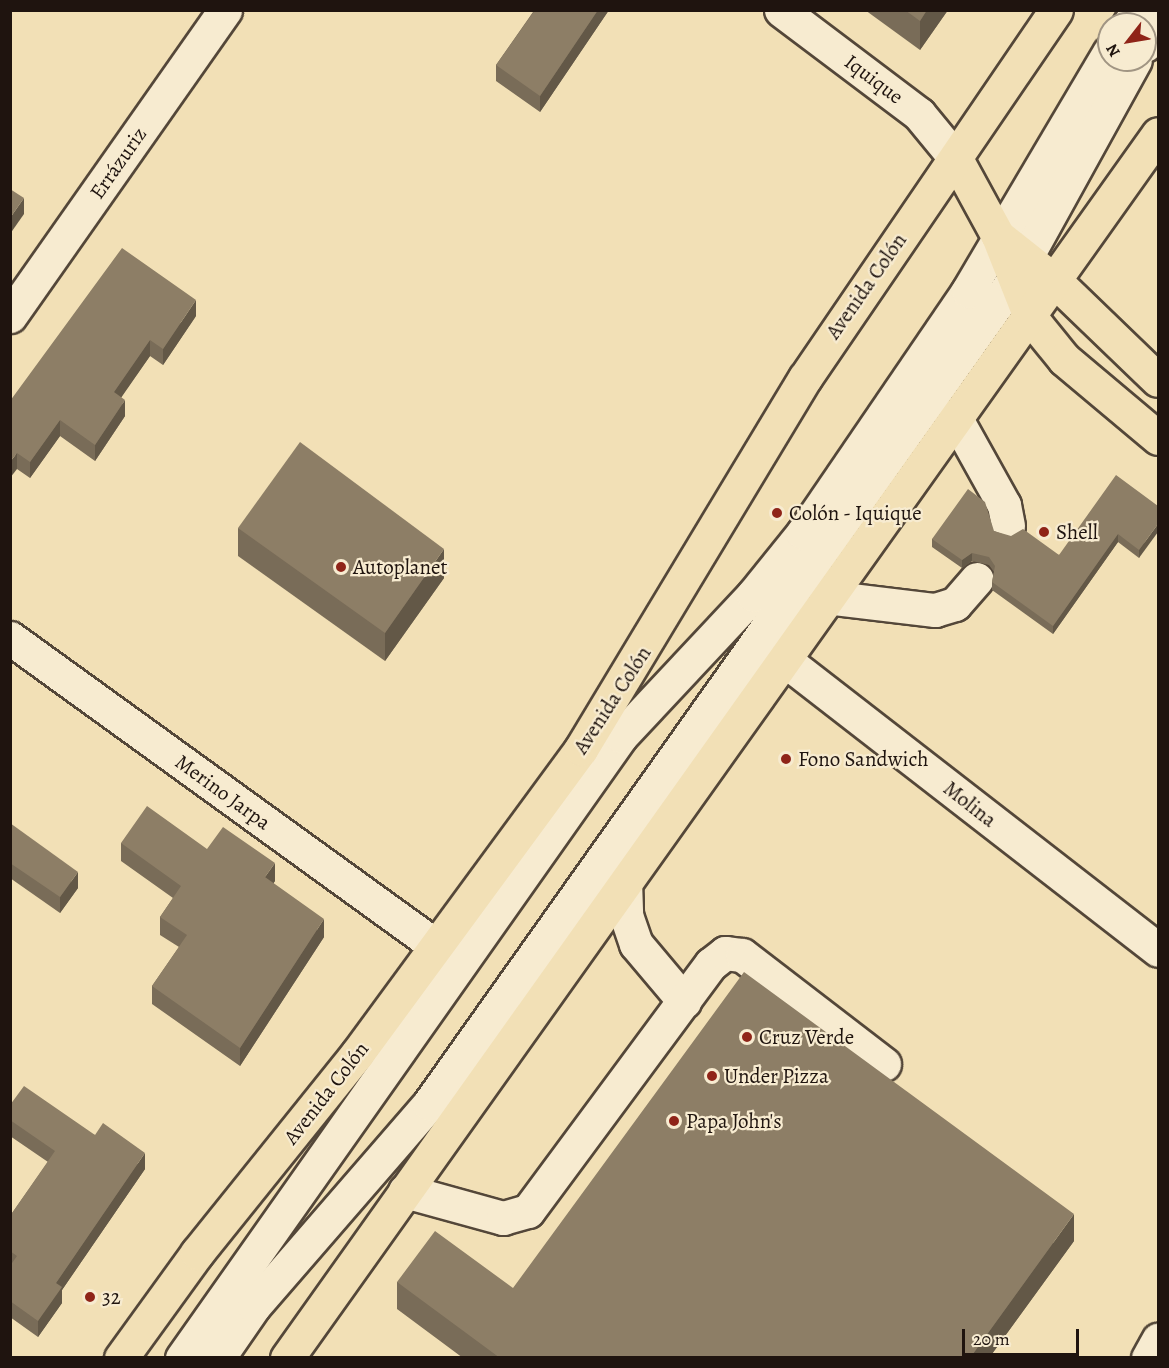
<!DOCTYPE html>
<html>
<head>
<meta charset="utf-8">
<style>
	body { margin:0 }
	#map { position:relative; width:1169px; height:1368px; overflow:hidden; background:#f2e0b6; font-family:Alegreya,serif }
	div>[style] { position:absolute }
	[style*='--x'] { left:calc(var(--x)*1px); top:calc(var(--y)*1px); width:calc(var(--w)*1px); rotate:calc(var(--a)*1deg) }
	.roads { filter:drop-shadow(2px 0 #544739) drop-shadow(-2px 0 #544739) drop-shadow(0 2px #544739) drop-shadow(0 -2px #544739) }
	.minor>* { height:33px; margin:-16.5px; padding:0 16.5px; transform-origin:16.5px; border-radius:16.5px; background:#f7ebd0 }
	.major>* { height:33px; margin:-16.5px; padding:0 16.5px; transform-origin:16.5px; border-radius:16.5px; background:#f2e0b6 }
	.wall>* { inset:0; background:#796c58 }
	.shaded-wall>* { inset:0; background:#635847 }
	.building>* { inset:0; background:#8d7e66 }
	.dots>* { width:16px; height:16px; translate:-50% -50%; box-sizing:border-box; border:3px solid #f7ebd0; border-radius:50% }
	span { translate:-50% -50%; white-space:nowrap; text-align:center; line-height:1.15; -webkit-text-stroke:4.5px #f7ebd0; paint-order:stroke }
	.street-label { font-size:21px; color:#1f140f }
	.poi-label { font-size:21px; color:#1f140f }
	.left { translate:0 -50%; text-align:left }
	.frame { position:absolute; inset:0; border:12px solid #1f140f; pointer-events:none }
	.north { position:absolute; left:1097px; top:12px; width:60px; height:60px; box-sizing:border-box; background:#f7ebd0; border:2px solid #a19583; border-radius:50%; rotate:239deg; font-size:16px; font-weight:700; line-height:24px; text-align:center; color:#1f140f }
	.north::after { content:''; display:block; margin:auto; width:21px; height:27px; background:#8f2418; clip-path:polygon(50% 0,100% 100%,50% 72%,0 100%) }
	.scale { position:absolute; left:962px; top:1329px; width:117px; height:27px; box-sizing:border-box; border:3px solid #1f140f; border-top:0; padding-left:8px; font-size:18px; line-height:21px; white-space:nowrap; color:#1f140f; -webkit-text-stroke:4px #f7ebd0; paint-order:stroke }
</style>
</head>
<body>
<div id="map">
	<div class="roads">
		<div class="minor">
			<div style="--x:781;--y:10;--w:173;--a:37"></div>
			<div style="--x:919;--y:114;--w:58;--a:50.6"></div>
			<div style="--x:1129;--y:24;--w:17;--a:-54"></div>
			<div style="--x:1145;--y:45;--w:23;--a:-56"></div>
			<div style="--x:10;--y:316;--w:374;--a:-54.9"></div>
			<div style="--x:955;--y:417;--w:101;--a:60.9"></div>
			<div style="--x:1004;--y:505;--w:21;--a:79"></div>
			<div style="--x:826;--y:597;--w:110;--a:6.8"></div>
			<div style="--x:935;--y:610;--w:21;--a:-17"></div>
			<div style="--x:955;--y:604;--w:33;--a:-49"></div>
			<div style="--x:10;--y:638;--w:526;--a:35.87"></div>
			<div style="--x:782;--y:658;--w:476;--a:37.8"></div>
			<div style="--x:625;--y:881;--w:34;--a:88"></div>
			<div style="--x:626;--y:915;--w:31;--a:71"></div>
			<div style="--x:636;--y:944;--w:75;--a:49.9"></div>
			<div style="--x:405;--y:1191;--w:102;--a:15.4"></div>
			<div style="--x:503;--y:1218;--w:26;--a:-16"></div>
			<div style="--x:528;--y:1211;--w:307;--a:-53.5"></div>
			<div style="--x:711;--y:964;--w:18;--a:-38"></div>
			<div style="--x:725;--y:953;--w:17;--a:7"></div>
			<div style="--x:742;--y:955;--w:179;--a:37.5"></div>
			<div style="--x:182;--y:1358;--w:761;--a:-54.79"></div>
			<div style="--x:621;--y:736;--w:193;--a:-46.9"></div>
			<div style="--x:753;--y:595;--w:80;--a:-51.1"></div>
			<div style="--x:803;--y:533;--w:293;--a:-55.7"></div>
			<div style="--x:968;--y:291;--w:277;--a:-59.4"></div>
			<div style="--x:218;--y:1358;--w:63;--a:-55.3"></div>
			<div style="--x:254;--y:1306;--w:267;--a:-49.1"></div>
			<div style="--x:429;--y:1104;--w:1009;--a:-54.64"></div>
			<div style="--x:1013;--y:281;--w:252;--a:-61.1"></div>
			<div style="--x:1148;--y:1358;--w:21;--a:-61"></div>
		</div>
		<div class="major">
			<div style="--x:956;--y:159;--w:88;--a:61.4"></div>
			<div style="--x:998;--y:236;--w:87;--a:68.4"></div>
			<div style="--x:1030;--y:317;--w:54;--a:51"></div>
			<div style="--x:1064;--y:359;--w:123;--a:40"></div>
			<div style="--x:998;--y:236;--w:74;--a:38.4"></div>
			<div style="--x:1056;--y:282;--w:141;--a:43.9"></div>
			<div style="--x:121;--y:1358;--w:130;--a:-54.1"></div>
			<div style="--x:197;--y:1253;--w:255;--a:-51.2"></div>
			<div style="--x:357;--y:1054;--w:378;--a:-53.7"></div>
			<div style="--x:581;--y:749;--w:433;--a:-58.9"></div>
			<div style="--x:805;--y:378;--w:445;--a:-55.7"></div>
			<div style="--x:287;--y:1358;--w:1502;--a:-54.56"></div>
		</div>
	</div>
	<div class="wall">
		<div style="clip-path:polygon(531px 10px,609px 10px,540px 112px,496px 81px,496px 65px,533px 12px)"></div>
		<div style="clip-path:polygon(865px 10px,948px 10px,920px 50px)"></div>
		<div style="clip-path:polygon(196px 316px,163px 365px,150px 356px,121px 397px,125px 416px,95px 461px,60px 436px,30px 478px,17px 469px,10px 401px)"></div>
		<div style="clip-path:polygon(1158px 506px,1139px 558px,1118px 542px,1053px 634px,992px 590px,992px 582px,994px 572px,989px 565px,972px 561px,962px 568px,932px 547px,932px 539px,994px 531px,1059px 555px)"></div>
		<div style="clip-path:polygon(238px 528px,444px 578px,385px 661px,238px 556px)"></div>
		<div style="clip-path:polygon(10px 823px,78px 888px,60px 913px,10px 878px)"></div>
		<div style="clip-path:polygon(121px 843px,207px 849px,275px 881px,273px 883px,324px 937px,240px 1066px,152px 1004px,152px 986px,179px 947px,160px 935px,160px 917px,173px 898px,121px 861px)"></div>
		<div style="clip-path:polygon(10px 1105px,95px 1135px,145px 1169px,62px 1290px,62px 1303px,38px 1337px,10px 1317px,10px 1216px,48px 1162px,10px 1136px)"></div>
		<div style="clip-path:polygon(1074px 1241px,989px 1358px,463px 1358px,397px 1309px,397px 1282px,513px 1288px)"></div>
	</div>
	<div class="shaded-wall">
		<div style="clip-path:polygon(598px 10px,609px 10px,540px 112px,540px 96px)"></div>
		<div style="clip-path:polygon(927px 10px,948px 10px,920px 50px,920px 21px)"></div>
		<div style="clip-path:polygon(24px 198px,24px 214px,10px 234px,10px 218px)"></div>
		<div style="clip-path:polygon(196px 300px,196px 316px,163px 365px,163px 349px)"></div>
		<div style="clip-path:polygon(150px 340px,150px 356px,114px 408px,114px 392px)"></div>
		<div style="clip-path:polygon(125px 400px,125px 416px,95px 461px,95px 445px)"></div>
		<div style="clip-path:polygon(60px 420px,60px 436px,30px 478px,30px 462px)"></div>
		<div style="clip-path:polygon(17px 453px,17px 469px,10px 478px,10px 462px)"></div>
		<div style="clip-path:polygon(1158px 524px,1158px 532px,1139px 558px,1139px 550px)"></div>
		<div style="clip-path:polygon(1118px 534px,1118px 542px,1053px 634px,1053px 626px)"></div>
		<div style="clip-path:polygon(444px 549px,444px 578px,385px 661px,385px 633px)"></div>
		<div style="clip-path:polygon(972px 553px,972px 561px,962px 568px,962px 560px)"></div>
		<div style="clip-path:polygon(275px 863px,275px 881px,265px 896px,265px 877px)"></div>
		<div style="clip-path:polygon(78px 872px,78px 888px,60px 913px,60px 897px)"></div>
		<div style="clip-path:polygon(324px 919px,324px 937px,240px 1066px,240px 1048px)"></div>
		<div style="clip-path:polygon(145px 1153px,145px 1169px,62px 1290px,62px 1303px,38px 1337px,38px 1321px,56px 1283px)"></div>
		<div style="clip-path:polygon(1074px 1214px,1074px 1241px,989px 1358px,970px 1358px)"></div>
	</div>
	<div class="building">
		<div style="clip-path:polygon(535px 10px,598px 10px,540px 96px,496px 65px)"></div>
		<div style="clip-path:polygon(905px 10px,927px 10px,920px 21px)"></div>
		<div style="clip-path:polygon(10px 189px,24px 198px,10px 218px)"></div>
		<div style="clip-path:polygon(122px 248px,196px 300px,163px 349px,150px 340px,114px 392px,125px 400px,95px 445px,60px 420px,30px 462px,17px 453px,10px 462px,10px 401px)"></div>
		<div style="clip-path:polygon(300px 442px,444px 549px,385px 633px,238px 528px)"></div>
		<div style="clip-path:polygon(1116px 475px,1158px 506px,1158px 524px,1139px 550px,1118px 534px,1053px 626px,992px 582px,995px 566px,989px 557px,972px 553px,962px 560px,932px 539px,968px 489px,985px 502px,994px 531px,1011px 536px,1023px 529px,1059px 555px)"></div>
		<div style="clip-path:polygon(147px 806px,207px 849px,223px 827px,275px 863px,265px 877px,324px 919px,240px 1048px,152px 986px,187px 935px,160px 917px,181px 886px,121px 843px)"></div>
		<div style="clip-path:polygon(10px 823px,78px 872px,60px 897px,10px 863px)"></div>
		<div style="clip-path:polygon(744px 972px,1074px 1214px,970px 1358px,500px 1358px,397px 1282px,435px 1231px,513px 1288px)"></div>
		<div style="clip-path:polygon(24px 1086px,95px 1135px,103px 1123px,145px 1153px,56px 1283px,62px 1287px,38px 1321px,10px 1301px,10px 1266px,17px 1256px,10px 1251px,10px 1216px,55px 1151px,10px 1120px,10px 1105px)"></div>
	</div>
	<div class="dots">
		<div style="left:777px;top:513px;background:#8f2418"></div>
		<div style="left:1044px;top:532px;background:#8f2418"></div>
		<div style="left:341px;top:567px;background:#8f2418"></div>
		<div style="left:786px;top:759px;background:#8f2418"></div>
		<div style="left:747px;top:1037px;background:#8f2418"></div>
		<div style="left:712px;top:1076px;background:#8f2418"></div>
		<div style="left:674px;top:1121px;background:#8f2418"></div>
		<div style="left:90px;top:1297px;background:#8f2418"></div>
	</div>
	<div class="street-label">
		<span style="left:874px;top:79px;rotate:37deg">Iquique</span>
		<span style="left:118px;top:163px;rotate:-55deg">Errázuriz</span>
		<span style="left:866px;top:286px;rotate:-55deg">Avenida Colón</span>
		<span style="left:612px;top:700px;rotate:-57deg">Avenida Colón</span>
		<span style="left:223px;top:792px;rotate:36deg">Merino Jarpa</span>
		<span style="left:970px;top:804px;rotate:38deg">Molina</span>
		<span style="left:326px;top:1093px;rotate:-52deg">Avenida Colón</span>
	</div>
	<div class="poi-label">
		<span class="left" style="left:789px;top:513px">Colón - Iquique</span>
		<span class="left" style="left:1056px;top:532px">Shell</span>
		<span class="left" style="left:353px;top:567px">Autoplanet</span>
		<span class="left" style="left:798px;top:759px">Fono Sandwich</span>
		<span class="left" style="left:759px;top:1037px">Cruz Verde</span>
		<span class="left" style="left:724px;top:1076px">Under Pizza</span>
		<span class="left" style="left:686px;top:1121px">Papa John's</span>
		<span class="left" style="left:102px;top:1297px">32</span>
	</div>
	<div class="frame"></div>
	<div class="north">N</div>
	<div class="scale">20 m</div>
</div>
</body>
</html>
